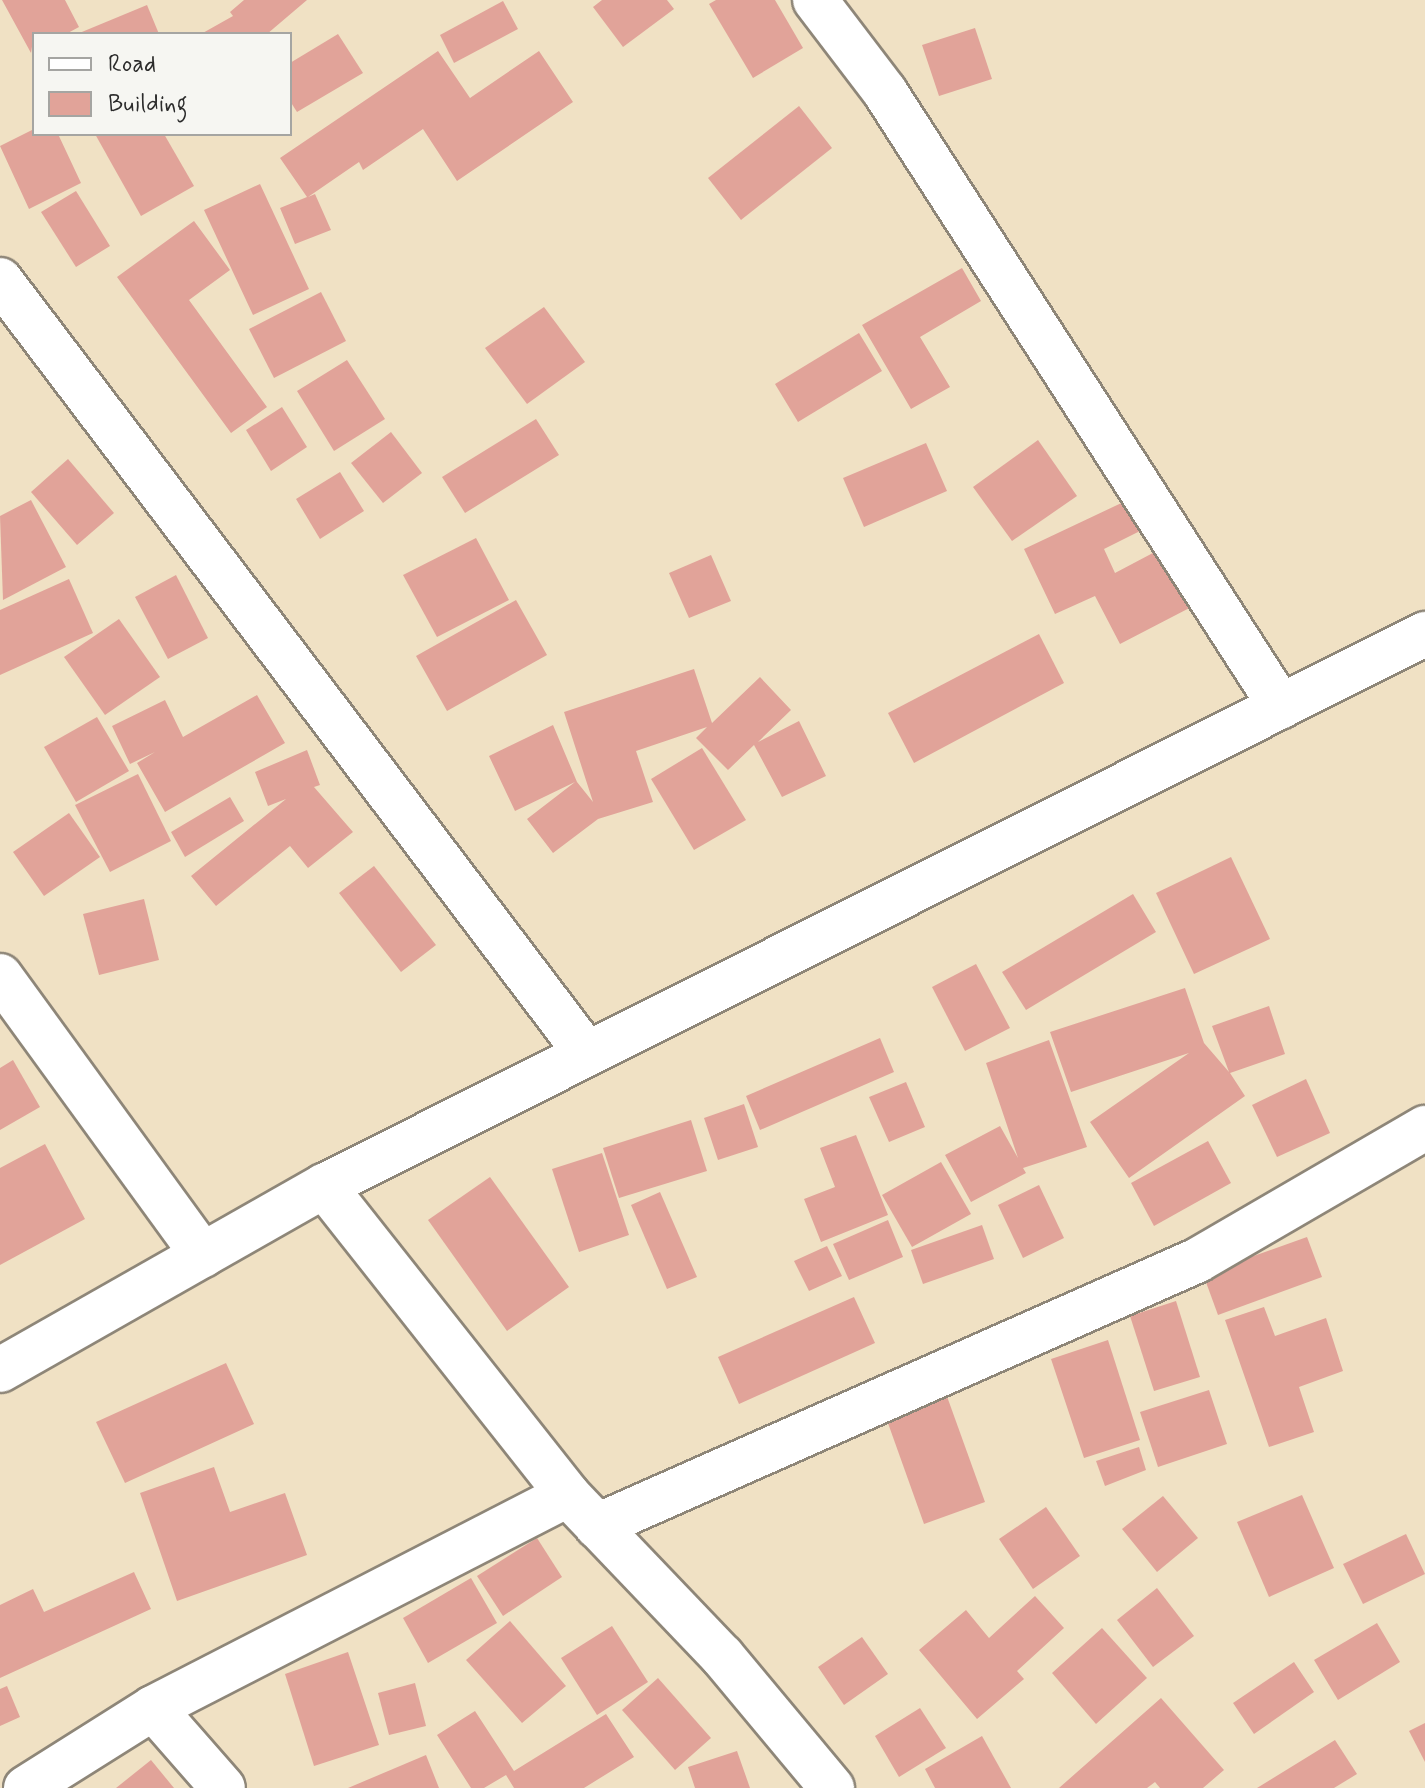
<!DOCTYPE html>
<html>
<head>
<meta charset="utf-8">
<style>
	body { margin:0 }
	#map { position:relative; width:1425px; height:1788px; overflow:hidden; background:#f0e1c4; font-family:Mynerve,sans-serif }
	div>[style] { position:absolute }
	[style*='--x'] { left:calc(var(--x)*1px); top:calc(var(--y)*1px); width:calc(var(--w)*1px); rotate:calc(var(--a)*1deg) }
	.building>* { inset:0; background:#e1a399 }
	.roads { filter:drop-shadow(2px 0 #8e8678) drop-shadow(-2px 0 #8e8678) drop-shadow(0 2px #8e8678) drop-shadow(0 -2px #8e8678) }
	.street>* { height:44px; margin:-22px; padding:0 22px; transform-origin:22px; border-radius:22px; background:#fff }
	span { translate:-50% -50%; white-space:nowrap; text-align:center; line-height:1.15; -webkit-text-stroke:6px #f6f6f2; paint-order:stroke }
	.legend { position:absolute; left:32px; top:32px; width:260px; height:104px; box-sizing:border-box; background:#f6f6f2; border:2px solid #a5a5a2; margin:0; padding:10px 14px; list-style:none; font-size:24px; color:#2b2b2b }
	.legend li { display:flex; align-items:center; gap:16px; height:40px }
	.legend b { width:40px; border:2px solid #a5a5a2 }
</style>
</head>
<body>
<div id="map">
	<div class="building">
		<div style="clip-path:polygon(2px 0,65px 0,79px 27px,66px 34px,34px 34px,31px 53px)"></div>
		<div style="clip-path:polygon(244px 0,307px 0,267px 34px,201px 34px,233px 16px,230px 12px)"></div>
		<div style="clip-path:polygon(602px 0,667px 0,674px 9px,623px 47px,593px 7px)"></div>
		<div style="clip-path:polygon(716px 0,775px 0,803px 48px,753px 78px,709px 4px)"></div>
		<div style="clip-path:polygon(503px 1px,518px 29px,454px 63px,440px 35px)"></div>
		<div style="clip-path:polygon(147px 5px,159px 34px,77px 34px)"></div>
		<div style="clip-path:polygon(975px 28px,992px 79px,939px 96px,922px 45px)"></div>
		<div style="clip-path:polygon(338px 34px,363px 73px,297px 112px,290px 101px,290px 63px)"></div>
		<div style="clip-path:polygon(438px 51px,470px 98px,539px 51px,573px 102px,457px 181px,423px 129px,363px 170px,359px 162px,308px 197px,315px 194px,331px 230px,295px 244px,280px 208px,307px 197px,280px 158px)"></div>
		<div style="clip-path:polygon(799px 106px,832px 148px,741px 220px,708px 178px)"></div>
		<div style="clip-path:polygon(34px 129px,34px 134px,58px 134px,81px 183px,29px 209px,0 146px)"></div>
		<div style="clip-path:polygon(95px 134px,164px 134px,194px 186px,141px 216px)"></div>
		<div style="clip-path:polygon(260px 184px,309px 289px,253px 315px,204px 210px)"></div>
		<div style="clip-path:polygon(76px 191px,110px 246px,76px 267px,41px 212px)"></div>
		<div style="clip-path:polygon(194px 221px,230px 270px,189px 300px,267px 407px,231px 433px,117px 277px)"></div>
		<div style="clip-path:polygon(962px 268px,981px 301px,920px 337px,950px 387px,911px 409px,862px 325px)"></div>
		<div style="clip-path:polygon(321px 292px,346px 341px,274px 378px,249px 329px)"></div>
		<div style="clip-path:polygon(544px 307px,585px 362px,527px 404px,485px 348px)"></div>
		<div style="clip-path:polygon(859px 333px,882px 371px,798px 422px,775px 384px)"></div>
		<div style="clip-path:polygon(347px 360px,385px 419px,334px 451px,297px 391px)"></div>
		<div style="clip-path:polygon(282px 407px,307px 447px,271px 471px,246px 430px)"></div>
		<div style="clip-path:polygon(536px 419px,559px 455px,465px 513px,442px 477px)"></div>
		<div style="clip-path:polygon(391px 432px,422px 473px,383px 503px,351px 463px)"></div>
		<div style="clip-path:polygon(1038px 440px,1077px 496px,1012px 541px,973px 487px)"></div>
		<div style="clip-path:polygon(926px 443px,947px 491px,864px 527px,843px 478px)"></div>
		<div style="clip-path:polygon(68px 459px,114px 513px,77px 545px,31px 492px)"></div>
		<div style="clip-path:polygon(340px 472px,364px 511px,320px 539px,296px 499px)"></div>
		<div style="clip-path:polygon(1132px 498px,1146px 528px,1104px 549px,1115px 573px,1168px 545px,1199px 603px,1120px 644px,1095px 596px,1055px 614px,1024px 549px)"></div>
		<div style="clip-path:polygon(31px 500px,66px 567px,3px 600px,0 516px)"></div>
		<div style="clip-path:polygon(476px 538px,509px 600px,437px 637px,403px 575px)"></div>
		<div style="clip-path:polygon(711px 555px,731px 601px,689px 618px,669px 573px)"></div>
		<div style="clip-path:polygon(176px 575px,208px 638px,168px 659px,135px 597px)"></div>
		<div style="clip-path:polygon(69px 579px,93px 633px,0 675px,0 610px)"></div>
		<div style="clip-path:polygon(516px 600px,547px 655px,447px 711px,416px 656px)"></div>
		<div style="clip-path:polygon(119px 619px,160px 677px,105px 715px,64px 657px)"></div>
		<div style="clip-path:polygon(1039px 634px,1064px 683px,914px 763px,888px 713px)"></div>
		<div style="clip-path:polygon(694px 669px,712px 723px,760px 677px,791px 710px,758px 742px,799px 721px,826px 776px,782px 797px,754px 745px,728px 770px,696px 738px,707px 727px,636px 751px,653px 802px,598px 819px,553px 853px,527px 819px,575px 782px,515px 811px,489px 756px,553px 725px,577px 782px,593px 802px,564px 712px)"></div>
		<div style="clip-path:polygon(257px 695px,285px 743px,165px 812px,137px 763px,155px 752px,130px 764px,112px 726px,165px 700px,183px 737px)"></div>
		<div style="clip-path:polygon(97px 717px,129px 771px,76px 802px,44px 747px)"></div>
		<div style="clip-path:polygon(702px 748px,746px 820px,694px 850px,651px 779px)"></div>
		<div style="clip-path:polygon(307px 750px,320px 785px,314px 787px,353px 832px,308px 868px,290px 846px,216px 906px,191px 876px,286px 799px,268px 806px,255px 772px)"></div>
		<div style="clip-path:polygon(138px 774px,171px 841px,110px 872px,75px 805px)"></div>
		<div style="clip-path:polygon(230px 797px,244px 821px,185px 857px,171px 832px)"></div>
		<div style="clip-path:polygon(69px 813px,100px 857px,44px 896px,13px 852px)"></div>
		<div style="clip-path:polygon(1231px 857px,1270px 939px,1194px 974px,1156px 893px)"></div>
		<div style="clip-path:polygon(374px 866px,436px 945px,401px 972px,339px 893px)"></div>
		<div style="clip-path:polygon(1133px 894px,1156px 932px,1026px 1010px,1002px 972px)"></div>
		<div style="clip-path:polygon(144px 899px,159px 960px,99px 975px,83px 914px)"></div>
		<div style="clip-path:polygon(976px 964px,1010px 1028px,965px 1051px,932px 987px)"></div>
		<div style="clip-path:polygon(1185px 988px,1204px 1043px,1229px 1072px,1212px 1026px,1269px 1006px,1285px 1054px,1230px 1073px,1245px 1096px,1129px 1178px,1090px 1122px,1189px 1053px,1071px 1092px,1050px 1032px)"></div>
		<div style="clip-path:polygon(880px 1038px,894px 1072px,760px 1130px,746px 1096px)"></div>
		<div style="clip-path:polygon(1049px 1040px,1087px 1147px,1023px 1168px,1026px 1173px,971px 1202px,945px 1155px,1000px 1126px,1018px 1158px,986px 1063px)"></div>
		<div style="clip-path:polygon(13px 1060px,40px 1107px,0 1130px,0 1068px)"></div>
		<div style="clip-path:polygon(1306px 1079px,1330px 1133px,1277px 1157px,1252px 1105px)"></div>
		<div style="clip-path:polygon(906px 1082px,925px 1127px,889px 1142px,869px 1097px)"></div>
		<div style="clip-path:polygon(744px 1104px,758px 1147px,718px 1160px,704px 1118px)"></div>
		<div style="clip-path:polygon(691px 1120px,707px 1171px,619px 1198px,603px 1148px)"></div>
		<div style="clip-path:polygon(856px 1135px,888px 1215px,821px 1242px,804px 1199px,835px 1187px,820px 1148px)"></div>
		<div style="clip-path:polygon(1208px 1141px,1231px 1183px,1154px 1226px,1131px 1183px)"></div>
		<div style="clip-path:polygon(45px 1144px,85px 1219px,0 1265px,0 1168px)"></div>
		<div style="clip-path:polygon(602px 1153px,629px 1235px,579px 1252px,552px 1169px)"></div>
		<div style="clip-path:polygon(941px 1162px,971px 1214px,912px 1247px,882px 1195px)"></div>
		<div style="clip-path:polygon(490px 1177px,569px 1287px,507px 1331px,428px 1220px)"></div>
		<div style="clip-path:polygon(1039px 1185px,1064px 1238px,1023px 1258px,998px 1205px)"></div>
		<div style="clip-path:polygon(660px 1192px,697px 1277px,667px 1289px,631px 1205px)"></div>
		<div style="clip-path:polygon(888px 1220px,903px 1257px,849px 1280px,833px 1244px)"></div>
		<div style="clip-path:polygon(982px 1225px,994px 1259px,923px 1284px,911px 1250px)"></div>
		<div style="clip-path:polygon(1307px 1237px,1322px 1277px,1218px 1315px,1203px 1274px)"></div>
		<div style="clip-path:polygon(827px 1246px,842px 1276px,809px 1291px,794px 1261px)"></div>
		<div style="clip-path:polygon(854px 1297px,875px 1343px,739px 1404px,718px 1357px)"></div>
		<div style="clip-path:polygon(1176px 1301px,1200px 1377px,1154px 1391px,1130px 1316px)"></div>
		<div style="clip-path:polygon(1264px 1307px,1275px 1336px,1326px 1318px,1343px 1371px,1299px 1387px,1314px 1432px,1269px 1447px,1225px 1320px)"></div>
		<div style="clip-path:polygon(1108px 1340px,1140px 1440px,1084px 1458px,1051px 1359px)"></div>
		<div style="clip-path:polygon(226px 1363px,254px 1424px,125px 1483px,96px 1422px)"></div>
		<div style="clip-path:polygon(940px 1377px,985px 1502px,924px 1524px,879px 1398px)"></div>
		<div style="clip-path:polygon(1209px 1390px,1227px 1444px,1158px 1467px,1140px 1412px)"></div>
		<div style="clip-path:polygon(1139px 1447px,1146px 1470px,1105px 1486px,1096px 1461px)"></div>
		<div style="clip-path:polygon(214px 1467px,230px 1512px,285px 1493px,307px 1555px,177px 1601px,140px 1493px)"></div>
		<div style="clip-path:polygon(1302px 1495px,1334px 1568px,1269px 1597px,1237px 1522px)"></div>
		<div style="clip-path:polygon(1163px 1496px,1198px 1538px,1157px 1572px,1122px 1529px)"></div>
		<div style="clip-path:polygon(1046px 1507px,1080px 1556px,1033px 1589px,999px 1539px)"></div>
		<div style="clip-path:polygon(1406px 1534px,1425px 1574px,1363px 1604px,1343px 1564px)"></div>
		<div style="clip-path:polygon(537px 1538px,562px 1577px,503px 1616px,477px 1576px)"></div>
		<div style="clip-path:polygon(134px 1572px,151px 1609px,0 1678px,0 1605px,33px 1589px,44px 1612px)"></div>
		<div style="clip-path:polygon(471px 1578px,497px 1623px,428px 1663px,403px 1618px)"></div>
		<div style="clip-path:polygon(1157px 1588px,1194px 1636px,1153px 1667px,1117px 1620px)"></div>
		<div style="clip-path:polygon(1035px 1596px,1064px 1628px,1017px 1671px,1024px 1679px,977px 1719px,919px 1650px,966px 1610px,989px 1638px)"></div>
		<div style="clip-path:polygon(510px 1621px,566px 1686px,522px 1723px,466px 1660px)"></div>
		<div style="clip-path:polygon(1377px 1623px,1400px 1662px,1338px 1700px,1314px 1660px)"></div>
		<div style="clip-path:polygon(612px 1626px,648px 1682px,597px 1715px,561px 1658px)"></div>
		<div style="clip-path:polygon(1102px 1628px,1147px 1678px,1096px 1724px,1052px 1673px)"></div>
		<div style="clip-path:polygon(862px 1637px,888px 1674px,844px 1705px,818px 1667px)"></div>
		<div style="clip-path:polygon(348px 1652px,379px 1745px,314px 1766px,285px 1674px)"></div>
		<div style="clip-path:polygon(1294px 1662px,1314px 1692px,1254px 1734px,1233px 1703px)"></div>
		<div style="clip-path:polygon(658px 1678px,711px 1738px,675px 1770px,622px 1710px)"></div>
		<div style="clip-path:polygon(415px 1683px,426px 1726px,389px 1735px,378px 1693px)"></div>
		<div style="clip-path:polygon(7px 1686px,20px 1717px,0 1726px,0 1689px)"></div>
		<div style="clip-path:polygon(1161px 1698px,1224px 1770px,1203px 1788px,1160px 1788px,1155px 1782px,1147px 1788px,1059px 1788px)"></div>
		<div style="clip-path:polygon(920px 1708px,946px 1748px,899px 1777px,875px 1736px)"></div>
		<div style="clip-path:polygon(475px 1711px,514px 1771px,606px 1714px,634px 1757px,584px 1788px,514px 1788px,506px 1775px,484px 1788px,471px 1788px,437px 1735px)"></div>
		<div style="clip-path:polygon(1425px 1723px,1425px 1762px,1409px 1731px)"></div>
		<div style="clip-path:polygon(982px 1736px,1011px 1788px,935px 1788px,925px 1769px)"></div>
		<div style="clip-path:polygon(1335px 1740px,1357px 1774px,1334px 1788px,1257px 1788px)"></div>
		<div style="clip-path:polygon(737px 1751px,750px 1788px,695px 1788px,688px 1767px)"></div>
		<div style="clip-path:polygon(426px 1755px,439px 1788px,348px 1788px)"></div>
		<div style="clip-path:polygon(151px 1760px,174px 1788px,116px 1788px)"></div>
	</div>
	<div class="roads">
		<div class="street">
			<div style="--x:815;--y:0;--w:116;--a:52.7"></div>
			<div style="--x:885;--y:92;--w:731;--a:57.22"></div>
			<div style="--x:0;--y:280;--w:971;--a:52.82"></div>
			<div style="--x:0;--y:976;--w:345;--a:54"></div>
			<div style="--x:324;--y:1186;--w:394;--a:51.7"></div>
			<div style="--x:568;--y:1495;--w:223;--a:46.3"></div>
			<div style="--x:722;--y:1656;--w:172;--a:50.2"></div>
			<div style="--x:0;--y:1370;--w:373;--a:-29.6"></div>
			<div style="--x:324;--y:1186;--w:1232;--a:-26.63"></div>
			<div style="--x:597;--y:1526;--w:657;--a:-23.87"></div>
			<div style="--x:1198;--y:1260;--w:263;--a:-30.2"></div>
			<div style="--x:153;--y:1708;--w:106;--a:48.8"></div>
			<div style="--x:26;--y:1788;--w:150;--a:-32.2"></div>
			<div style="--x:153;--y:1708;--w:466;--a:-27.2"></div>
		</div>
	</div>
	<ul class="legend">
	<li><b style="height:10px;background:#fff"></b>Road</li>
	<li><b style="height:22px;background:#e1a399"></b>Building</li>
	</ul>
</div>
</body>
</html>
